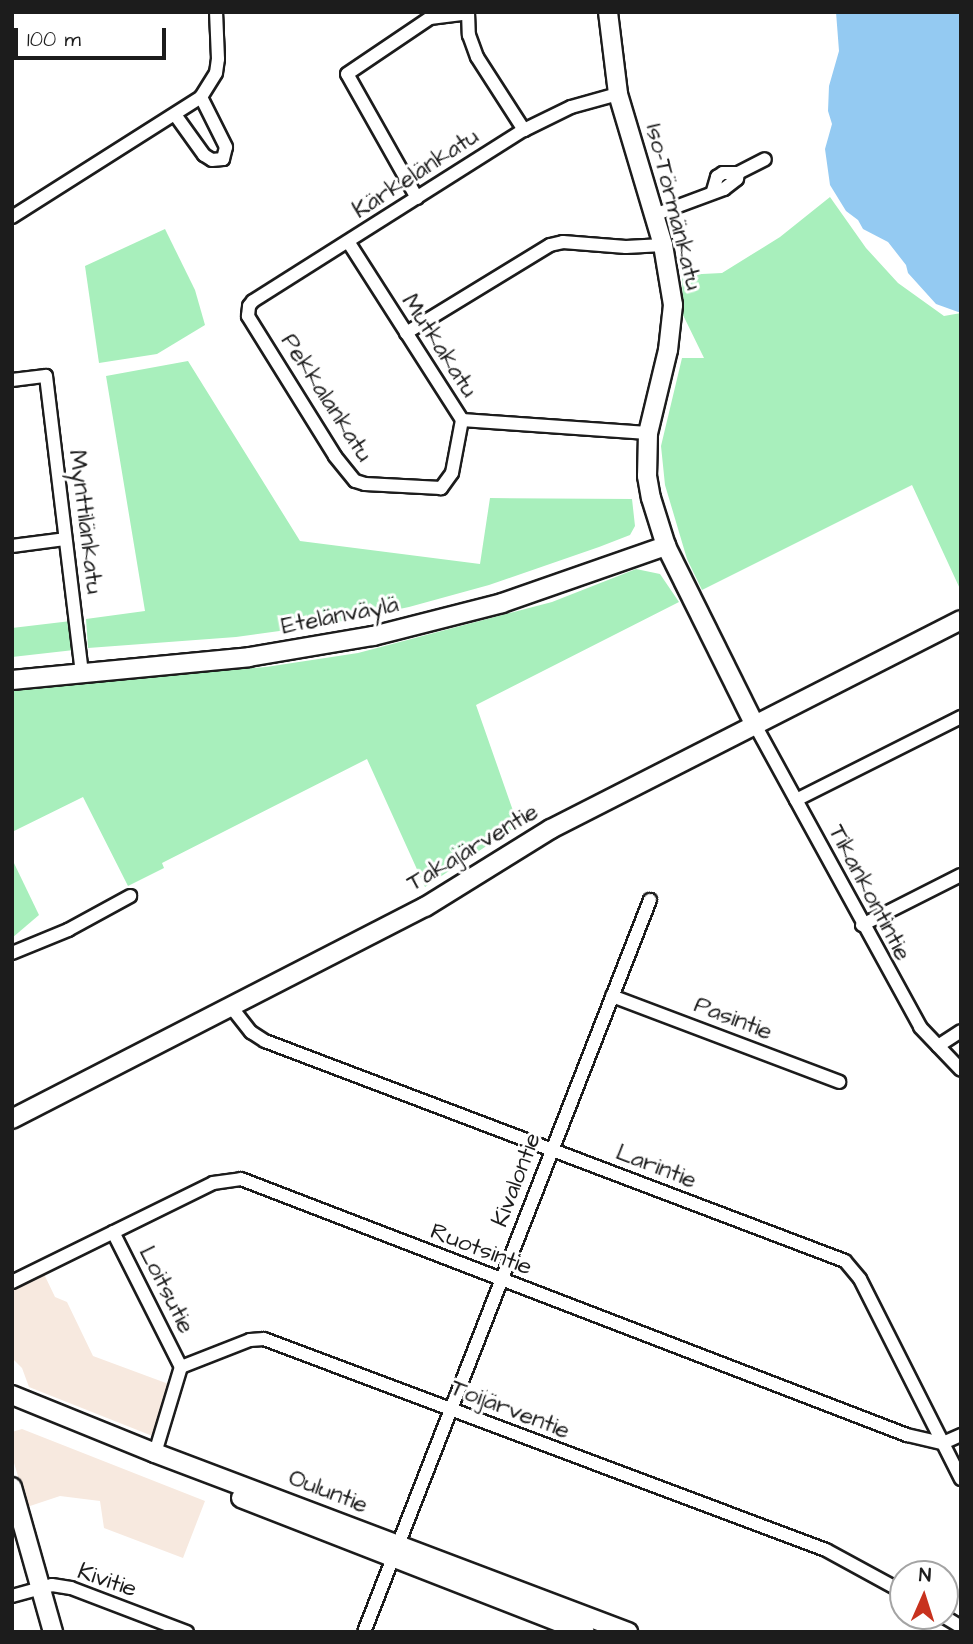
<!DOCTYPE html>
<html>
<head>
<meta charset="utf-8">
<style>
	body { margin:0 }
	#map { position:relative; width:973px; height:1644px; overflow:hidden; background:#fff; font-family:"Architects Daughter",sans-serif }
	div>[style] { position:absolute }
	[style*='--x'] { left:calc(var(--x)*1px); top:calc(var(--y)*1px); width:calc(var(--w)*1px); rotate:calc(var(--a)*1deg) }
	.built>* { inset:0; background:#f7e9df }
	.green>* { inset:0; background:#a8efbc }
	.water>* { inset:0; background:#94caf2 }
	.roads { filter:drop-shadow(2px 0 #1c1c1c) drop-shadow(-2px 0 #1c1c1c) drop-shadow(0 2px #1c1c1c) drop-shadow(0 -2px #1c1c1c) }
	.street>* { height:12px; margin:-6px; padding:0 6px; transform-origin:6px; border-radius:6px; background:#fff }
	.secondary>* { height:18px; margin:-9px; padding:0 9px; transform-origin:9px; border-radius:9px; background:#fff }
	span { translate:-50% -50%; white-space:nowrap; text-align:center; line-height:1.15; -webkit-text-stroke:6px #fff; paint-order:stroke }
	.street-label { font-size:24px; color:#1c1c1c }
	.frame { position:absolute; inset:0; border:14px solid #1c1c1c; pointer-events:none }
	.north { position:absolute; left:889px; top:1560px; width:70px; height:70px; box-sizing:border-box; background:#fff; border:2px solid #a4a4a4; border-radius:50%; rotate:3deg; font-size:19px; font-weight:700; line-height:28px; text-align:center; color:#1c1c1c }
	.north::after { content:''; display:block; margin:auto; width:24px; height:32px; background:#c8321e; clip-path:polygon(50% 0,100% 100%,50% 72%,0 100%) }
	.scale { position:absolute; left:14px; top:28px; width:152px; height:32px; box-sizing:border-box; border:4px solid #1c1c1c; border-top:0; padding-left:9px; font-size:21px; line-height:24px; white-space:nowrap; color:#1c1c1c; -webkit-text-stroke:5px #fff; paint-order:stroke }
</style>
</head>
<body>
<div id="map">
	<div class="built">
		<div style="clip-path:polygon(44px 1274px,55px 1297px,67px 1302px,93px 1356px,174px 1386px,155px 1437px,29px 1387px,22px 1368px,12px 1358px,12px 1288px)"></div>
		<div style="clip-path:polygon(22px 1429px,205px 1501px,183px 1558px,104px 1528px,100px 1501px,60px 1496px,27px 1507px,12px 1456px,12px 1432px)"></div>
	</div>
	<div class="green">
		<div style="clip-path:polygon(830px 197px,866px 248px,898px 283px,944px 316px,961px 313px,961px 591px,912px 485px,702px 590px,687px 559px,665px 485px,661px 446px,682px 358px,704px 358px,683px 315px,682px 275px,722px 273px,780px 237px)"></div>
		<div style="clip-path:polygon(165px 229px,195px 290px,205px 325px,157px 354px,99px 363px,85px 266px)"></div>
		<div style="clip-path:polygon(188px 361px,300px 541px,480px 564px,490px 498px,632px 499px,635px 526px,630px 535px,599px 547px,489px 585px,409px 607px,323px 625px,236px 637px,88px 648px,86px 619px,145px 611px,106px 376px)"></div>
		<div style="clip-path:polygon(636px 569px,660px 574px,679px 602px,476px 705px,518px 825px,425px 887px,367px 759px,162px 863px,164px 868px,128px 886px,83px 797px,12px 832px,12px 691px,123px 678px,266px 667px,358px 653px,552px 602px)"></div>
		<div style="clip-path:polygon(71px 621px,74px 650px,12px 657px,12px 628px)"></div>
		<div style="clip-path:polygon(12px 859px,39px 915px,12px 938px)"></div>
	</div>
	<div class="water">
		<div style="clip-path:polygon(836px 12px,961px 12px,961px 313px,936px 304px,908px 273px,906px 265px,888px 242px,863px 229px,858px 220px,846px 211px,830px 185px,825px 149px,832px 124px,828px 111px,829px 86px,839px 51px)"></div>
	</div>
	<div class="roads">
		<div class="street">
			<div style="--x:468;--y:12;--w:23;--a:88"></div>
			<div style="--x:469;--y:35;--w:23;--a:70"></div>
			<div style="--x:477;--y:57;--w:87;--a:57.2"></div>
			<div style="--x:176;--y:116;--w:48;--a:54.3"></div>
			<div style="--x:204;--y:155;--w:9;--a:32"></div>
			<div style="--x:212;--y:160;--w:11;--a:-5"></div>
			<div style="--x:223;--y:159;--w:12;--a:-76"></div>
			<div style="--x:226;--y:147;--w:56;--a:-116.6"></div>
			<div style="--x:713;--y:191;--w:15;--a:-74"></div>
			<div style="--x:717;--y:177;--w:7;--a:-34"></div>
			<div style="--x:723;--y:173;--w:15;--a:0"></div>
			<div style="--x:417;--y:198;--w:142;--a:-119.4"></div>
			<div style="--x:347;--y:74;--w:100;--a:-34"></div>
			<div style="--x:430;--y:18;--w:38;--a:-7"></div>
			<div style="--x:654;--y:215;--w:75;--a:-20.4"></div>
			<div style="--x:724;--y:189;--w:16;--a:-38"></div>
			<div style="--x:737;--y:179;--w:6;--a:-81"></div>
			<div style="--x:738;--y:173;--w:30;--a:-27"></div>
			<div style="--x:12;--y:217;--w:224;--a:-32.4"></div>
			<div style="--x:201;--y:97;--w:28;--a:-58"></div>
			<div style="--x:216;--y:73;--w:14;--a:-82"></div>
			<div style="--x:218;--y:59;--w:47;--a:-92.4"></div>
			<div style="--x:349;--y:243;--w:210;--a:57.4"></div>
			<div style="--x:462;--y:420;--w:186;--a:4"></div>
			<div style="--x:406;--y:333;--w:169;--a:-31.4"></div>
			<div style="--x:550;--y:245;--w:13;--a:-13"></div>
			<div style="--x:563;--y:242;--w:63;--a:4.5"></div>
			<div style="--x:626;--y:247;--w:37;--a:-3"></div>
			<div style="--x:12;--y:380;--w:34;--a:-7"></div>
			<div style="--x:46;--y:376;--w:298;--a:83.1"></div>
			<div style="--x:462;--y:420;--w:54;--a:100.7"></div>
			<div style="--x:452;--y:473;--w:19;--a:126"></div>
			<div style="--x:441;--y:488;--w:76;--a:-177"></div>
			<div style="--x:365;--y:484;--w:10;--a:-163"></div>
			<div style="--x:355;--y:481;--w:32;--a:-129"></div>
			<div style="--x:335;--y:456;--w:165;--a:-121.9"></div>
			<div style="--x:248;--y:316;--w:10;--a:-84"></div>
			<div style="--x:249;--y:306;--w:6;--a:-51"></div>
			<div style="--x:253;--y:301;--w:320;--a:-32.3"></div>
			<div style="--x:524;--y:130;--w:52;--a:-26.1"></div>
			<div style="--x:571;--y:107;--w:49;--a:-15.5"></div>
			<div style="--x:12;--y:546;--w:53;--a:-7.5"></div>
			<div style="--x:755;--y:725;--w:344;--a:61.3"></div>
			<div style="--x:920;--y:1027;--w:59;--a:46.4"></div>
			<div style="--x:796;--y:800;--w:185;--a:-26.7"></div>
			<div style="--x:862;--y:925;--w:111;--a:-26.8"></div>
			<div style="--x:12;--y:953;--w:61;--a:-22.3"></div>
			<div style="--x:68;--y:930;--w:71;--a:-28.7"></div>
			<div style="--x:612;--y:996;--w:243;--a:20.7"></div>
			<div style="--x:232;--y:1008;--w:31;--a:52"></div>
			<div style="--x:251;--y:1032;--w:17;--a:33"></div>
			<div style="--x:265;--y:1041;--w:620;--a:20.77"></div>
			<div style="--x:845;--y:1261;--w:23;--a:50"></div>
			<div style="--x:860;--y:1279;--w:224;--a:63.2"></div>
			<div style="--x:938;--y:1046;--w:27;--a:-33"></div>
			<div style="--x:113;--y:1232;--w:151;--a:63.3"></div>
			<div style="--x:12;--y:1282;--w:224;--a:-26.2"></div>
			<div style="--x:213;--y:1183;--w:28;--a:-8"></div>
			<div style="--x:241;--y:1179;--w:714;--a:21.03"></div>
			<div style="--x:907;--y:1435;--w:37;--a:13"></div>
			<div style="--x:943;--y:1443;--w:20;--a:-24"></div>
			<div style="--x:181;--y:1367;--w:74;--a:-21.4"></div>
			<div style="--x:250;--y:1340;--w:14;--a:-4"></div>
			<div style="--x:264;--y:1339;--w:600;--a:20.58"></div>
			<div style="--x:826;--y:1550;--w:88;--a:28.6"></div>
			<div style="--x:155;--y:1453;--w:90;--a:-73.2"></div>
			<div style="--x:12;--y:1596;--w:41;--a:-15.4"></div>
			<div style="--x:52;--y:1585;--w:19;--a:9"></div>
			<div style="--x:71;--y:1588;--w:124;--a:20.8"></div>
			<div style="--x:943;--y:1616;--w:21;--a:31"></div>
			<div style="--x:364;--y:1632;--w:786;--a:-68.66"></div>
		</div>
		<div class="secondary">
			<div style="--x:608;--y:12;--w:83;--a:83"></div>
			<div style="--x:618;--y:94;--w:158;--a:73.4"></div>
			<div style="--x:663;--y:245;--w:61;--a:80.5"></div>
			<div style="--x:673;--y:305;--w:45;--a:96.3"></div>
			<div style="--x:668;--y:350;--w:85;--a:103.5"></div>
			<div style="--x:648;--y:433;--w:43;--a:91.3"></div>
			<div style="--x:647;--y:476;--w:22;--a:80"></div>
			<div style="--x:651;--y:498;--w:50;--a:72.6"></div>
			<div style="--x:666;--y:546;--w:200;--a:63.6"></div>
			<div style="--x:12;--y:680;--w:238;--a:-5.5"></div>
			<div style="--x:249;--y:657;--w:126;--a:-9.6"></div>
			<div style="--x:373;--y:636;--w:133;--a:-14.3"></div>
			<div style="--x:502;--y:603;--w:174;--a:-19.2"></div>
			<div style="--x:12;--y:1119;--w:464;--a:-27.2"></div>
			<div style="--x:425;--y:907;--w:148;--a:-31.8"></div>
			<div style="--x:551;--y:829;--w:460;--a:-27"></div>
			<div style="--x:12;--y:1395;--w:154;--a:22.1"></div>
			<div style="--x:155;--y:1453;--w:506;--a:20.73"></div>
			<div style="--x:12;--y:1487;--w:151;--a:74.2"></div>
			<div style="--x:241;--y:1498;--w:369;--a:21.3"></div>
		</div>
	</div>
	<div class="street-label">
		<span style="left:416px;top:174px;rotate:-33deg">Kärkelänkatu</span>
		<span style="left:673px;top:207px;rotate:76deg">Iso-Törmänkatu</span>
		<span style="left:439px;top:346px;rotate:57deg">Mutkakatu</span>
		<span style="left:326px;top:398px;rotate:57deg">Pekkalankatu</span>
		<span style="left:85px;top:522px;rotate:83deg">Mynttilänkatu</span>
		<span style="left:340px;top:616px;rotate:-11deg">Etelänväylä</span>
		<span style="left:473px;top:848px;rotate:-31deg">Takajärventie</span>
		<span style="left:869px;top:893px;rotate:62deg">Tikankontintie</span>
		<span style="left:733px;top:1019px;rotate:21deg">Pasintie</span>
		<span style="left:656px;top:1167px;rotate:21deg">Larintie</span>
		<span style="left:517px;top:1180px;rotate:-69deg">Kivalontie</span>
		<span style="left:481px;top:1250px;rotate:21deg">Ruotsintie</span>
		<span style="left:166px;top:1290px;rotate:63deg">Loitsutie</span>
		<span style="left:510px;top:1410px;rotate:21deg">Toijärventie</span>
		<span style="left:328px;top:1492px;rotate:21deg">Ouluntie</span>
		<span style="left:107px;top:1581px;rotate:19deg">Kivitie</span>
	</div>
	<div class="frame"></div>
	<div class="north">N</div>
	<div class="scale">100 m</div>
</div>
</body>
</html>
